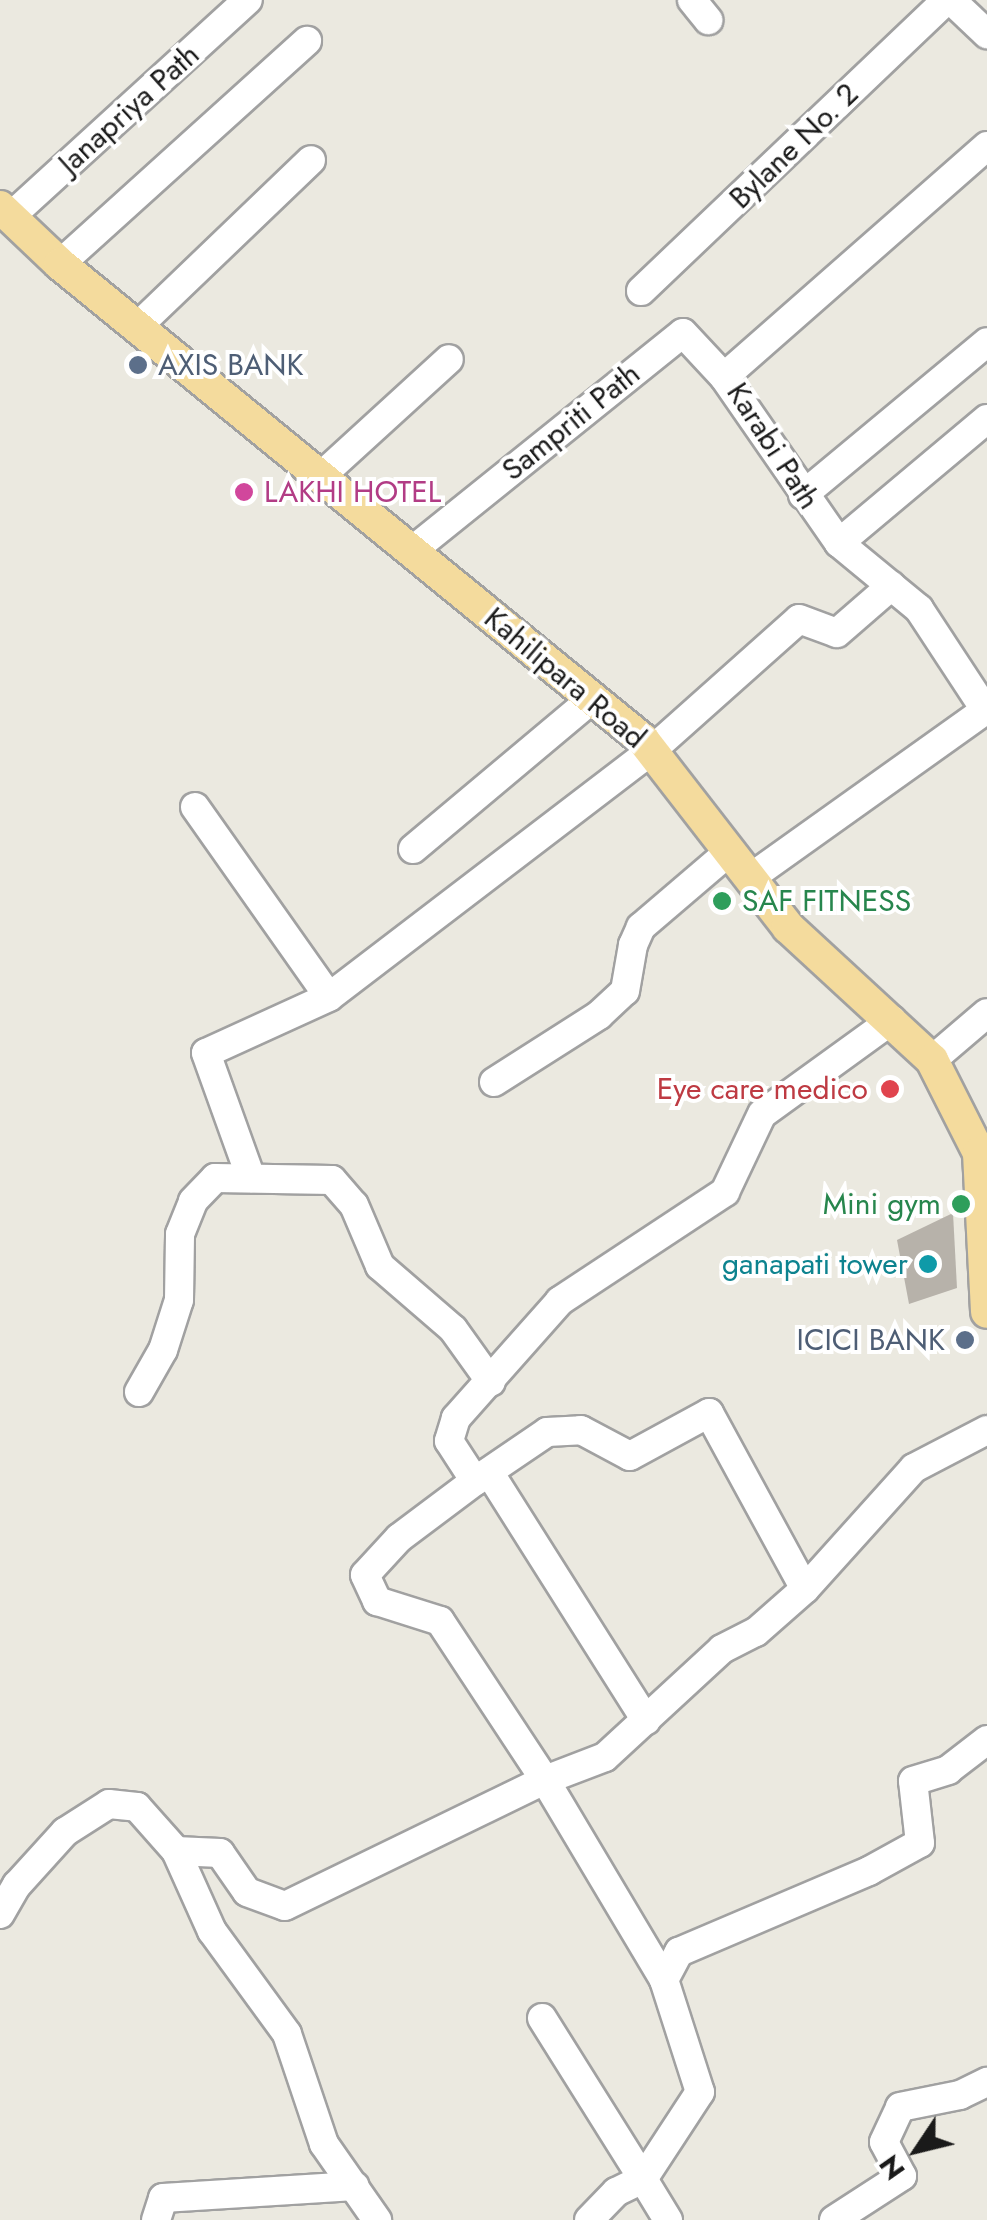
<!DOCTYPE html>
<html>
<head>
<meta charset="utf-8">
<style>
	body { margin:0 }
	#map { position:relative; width:987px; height:2220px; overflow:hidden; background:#ebe9e0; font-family:Jost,sans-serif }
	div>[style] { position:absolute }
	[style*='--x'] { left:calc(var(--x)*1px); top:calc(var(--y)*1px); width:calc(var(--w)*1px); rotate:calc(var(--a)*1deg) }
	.building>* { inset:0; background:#b7b2aa }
	.roads { filter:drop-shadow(2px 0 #a1a1a1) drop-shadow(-2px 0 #a1a1a1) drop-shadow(0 2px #a1a1a1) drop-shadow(0 -2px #a1a1a1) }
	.minor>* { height:28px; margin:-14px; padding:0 14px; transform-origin:14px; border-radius:14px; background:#fff }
	.major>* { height:32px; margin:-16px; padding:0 16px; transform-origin:16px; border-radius:16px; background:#f4db9d }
	.dots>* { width:28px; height:28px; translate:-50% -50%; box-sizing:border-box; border:5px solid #fff; border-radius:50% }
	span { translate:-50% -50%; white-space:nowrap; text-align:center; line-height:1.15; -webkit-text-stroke:8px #fff; paint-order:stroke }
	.street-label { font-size:30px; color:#1a1a1a }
	.service-label { font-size:30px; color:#4e5e75 }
	.left { translate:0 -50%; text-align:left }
	.right { translate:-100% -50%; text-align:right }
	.hotel-label { font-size:30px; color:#b23c85 }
	.leisure-label { font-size:30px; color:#27864d }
	.health-label { font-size:30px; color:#be3a42 }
	.culture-label { font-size:30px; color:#0d838f }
	.north { position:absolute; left:867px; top:2100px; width:100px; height:100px; -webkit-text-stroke:8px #fff; paint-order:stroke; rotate:235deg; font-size:28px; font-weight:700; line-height:40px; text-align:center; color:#1a1a1a }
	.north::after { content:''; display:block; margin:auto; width:35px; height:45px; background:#1a1a1a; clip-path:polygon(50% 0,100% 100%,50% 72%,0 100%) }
</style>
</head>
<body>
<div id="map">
	<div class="building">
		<div style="clip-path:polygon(953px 1213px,957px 1288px,909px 1304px,897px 1240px)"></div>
	</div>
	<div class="roads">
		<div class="minor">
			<div style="--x:692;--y:0;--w:26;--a:51"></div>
			<div style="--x:951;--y:0;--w:50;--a:43.4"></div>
			<div style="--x:987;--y:146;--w:350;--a:138.7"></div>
			<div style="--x:724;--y:377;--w:202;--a:55.3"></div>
			<div style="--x:839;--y:543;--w:193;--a:-40"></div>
			<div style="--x:10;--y:217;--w:322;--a:-42.4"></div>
			<div style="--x:60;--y:264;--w:333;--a:-42.1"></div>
			<div style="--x:641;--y:291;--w:422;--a:-43.6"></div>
			<div style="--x:137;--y:327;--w:241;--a:-43.8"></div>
			<div style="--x:321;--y:476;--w:173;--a:-42.4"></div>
			<div style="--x:803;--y:495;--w:239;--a:-39.7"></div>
			<div style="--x:839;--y:543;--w:104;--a:39.5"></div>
			<div style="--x:919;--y:609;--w:118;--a:56.7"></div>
			<div style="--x:413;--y:550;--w:346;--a:-38.8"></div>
			<div style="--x:683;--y:333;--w:60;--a:47"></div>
			<div style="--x:195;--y:807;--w:232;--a:54.8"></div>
			<div style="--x:329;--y:997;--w:135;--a:155.5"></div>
			<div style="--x:206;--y:1053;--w:133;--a:70.2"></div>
			<div style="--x:413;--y:849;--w:235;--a:-40"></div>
			<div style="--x:750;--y:878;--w:291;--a:-35.5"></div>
			<div style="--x:329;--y:997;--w:405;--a:-37.4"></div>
			<div style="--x:651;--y:751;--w:198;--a:-41.7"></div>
			<div style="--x:799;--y:619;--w:40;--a:20.2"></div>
			<div style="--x:837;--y:633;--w:72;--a:-41"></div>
			<div style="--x:892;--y:1020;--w:160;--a:144.1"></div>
			<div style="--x:762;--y:1114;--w:86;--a:115.4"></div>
			<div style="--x:725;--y:1192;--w:198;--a:146.6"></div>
			<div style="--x:560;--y:1301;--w:157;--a:131.6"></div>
			<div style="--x:456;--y:1418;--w:24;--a:107"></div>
			<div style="--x:449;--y:1441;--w:48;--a:57"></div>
			<div style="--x:475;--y:1481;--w:95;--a:143.1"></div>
			<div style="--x:399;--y:1538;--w:50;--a:132.6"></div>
			<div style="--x:365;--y:1575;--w:29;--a:65"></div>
			<div style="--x:377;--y:1601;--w:66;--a:17.6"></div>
			<div style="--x:440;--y:1621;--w:191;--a:56.6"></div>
			<div style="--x:545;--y:1780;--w:64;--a:-21"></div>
			<div style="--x:605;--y:1757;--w:159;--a:-42.7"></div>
			<div style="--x:722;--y:1649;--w:38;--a:-27"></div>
			<div style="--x:756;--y:1632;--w:65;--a:-41.3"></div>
			<div style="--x:805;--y:1589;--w:163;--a:-48"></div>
			<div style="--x:914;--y:1468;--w:82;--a:-27.5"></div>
			<div style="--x:932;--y:1060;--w:72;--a:-40.5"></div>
			<div style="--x:494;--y:1082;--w:125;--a:-32.5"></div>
			<div style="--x:599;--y:1015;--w:35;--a:-43"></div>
			<div style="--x:625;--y:991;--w:47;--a:-80.1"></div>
			<div style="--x:633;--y:945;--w:20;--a:-66"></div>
			<div style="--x:641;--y:927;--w:117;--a:-40.5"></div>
			<div style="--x:139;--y:1392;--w:48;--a:-60.3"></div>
			<div style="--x:163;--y:1350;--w:52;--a:-72.3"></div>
			<div style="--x:179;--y:1300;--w:66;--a:-89.1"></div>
			<div style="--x:180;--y:1234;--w:35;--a:-68"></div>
			<div style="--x:193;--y:1201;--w:32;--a:-46"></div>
			<div style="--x:215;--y:1178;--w:117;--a:1"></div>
			<div style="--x:332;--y:1180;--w:33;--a:49"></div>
			<div style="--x:354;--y:1205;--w:66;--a:66.9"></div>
			<div style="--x:380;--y:1266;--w:96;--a:40.8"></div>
			<div style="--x:453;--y:1329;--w:65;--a:54.4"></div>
			<div style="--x:489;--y:1472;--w:294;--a:57.7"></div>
			<div style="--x:475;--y:1481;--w:87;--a:-34.2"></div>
			<div style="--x:547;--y:1432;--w:34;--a:-3"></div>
			<div style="--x:581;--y:1430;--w:55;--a:28"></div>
			<div style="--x:630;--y:1456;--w:90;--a:-28.6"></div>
			<div style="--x:709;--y:1413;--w:200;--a:61.4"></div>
			<div style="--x:176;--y:1851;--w:88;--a:65.8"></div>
			<div style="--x:212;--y:1931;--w:127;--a:53.9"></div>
			<div style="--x:287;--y:2034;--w:116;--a:71.4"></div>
			<div style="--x:324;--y:2144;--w:93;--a:55.1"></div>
			<div style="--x:0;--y:1914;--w:34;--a:-60"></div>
			<div style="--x:17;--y:1885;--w:72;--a:-47.8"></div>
			<div style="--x:65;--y:1832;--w:52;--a:-32.5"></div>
			<div style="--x:109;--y:1804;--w:28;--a:6"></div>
			<div style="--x:137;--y:1807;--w:59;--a:48.4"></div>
			<div style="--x:176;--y:1851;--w:44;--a:2.6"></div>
			<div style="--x:220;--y:1853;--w:47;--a:55.3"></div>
			<div style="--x:247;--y:1892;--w:40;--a:20.2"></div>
			<div style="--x:285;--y:1906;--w:289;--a:-25.9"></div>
			<div style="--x:545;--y:1780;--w:233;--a:59.2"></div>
			<div style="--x:542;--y:2018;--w:190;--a:57.9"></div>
			<div style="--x:643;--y:2179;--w:104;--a:-56.8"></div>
			<div style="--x:700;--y:2092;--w:118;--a:-107.8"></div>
			<div style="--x:664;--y:1980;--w:32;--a:-62"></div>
			<div style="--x:679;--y:1952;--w:207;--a:-23.1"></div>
			<div style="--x:869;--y:1871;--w:58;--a:-28.8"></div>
			<div style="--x:920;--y:1843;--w:62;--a:-96.4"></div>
			<div style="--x:913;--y:1781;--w:37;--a:-17"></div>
			<div style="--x:948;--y:1770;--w:49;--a:-37.6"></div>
			<div style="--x:156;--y:2220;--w:23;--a:-72"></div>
			<div style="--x:163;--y:2198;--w:192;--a:-3.6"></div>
			<div style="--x:589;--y:2220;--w:39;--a:-46"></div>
			<div style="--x:616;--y:2192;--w:30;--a:-26"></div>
			<div style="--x:643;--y:2179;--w:48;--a:58.6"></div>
			<div style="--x:834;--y:2220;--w:81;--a:-32.9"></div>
			<div style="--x:902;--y:2176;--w:38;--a:-118"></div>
			<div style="--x:884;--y:2142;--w:38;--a:-65"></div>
			<div style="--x:900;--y:2107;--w:61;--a:-11.3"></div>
			<div style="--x:960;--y:2095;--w:30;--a:-26"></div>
		</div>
		<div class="major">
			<div style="--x:0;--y:207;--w:83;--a:43.5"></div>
			<div style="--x:60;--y:264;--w:753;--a:39.23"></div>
			<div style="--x:643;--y:740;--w:237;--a:52.2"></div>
			<div style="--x:788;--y:927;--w:196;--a:42.7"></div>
			<div style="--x:932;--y:1060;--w:104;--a:63.2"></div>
			<div style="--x:979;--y:1153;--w:159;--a:87.1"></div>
		</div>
	</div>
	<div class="dots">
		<div style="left:138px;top:365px;background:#5c6f8a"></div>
		<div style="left:244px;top:492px;background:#d1479c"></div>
		<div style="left:722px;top:901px;background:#2e9e5b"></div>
		<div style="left:890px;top:1089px;background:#e0444e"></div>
		<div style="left:961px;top:1204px;background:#2e9e5b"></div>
		<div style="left:928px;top:1264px;background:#0f9aa8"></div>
		<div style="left:965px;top:1340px;background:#5c6f8a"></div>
	</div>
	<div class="street-label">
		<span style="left:129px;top:109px;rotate:-42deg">Janapriya Path</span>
		<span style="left:794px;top:146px;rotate:-44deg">Bylane No. 2</span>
		<span style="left:571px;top:422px;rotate:-39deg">Sampriti Path</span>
		<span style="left:773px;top:446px;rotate:57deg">Karabi Path</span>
		<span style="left:565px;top:678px;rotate:40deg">Kahilipara Road</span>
	</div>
	<div class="service-label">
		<span class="left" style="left:158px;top:365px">AXIS BANK</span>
		<span class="right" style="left:945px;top:1340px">ICICI BANK</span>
	</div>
	<div class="hotel-label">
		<span class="left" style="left:264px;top:492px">LAKHI HOTEL</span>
	</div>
	<div class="leisure-label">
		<span class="left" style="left:742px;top:901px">SAF FITNESS</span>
		<span class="right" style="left:941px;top:1204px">Mini gym</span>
	</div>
	<div class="health-label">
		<span class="right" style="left:868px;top:1089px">Eye care medico</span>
	</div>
	<div class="culture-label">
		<span class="right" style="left:908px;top:1264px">ganapati tower</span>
	</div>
	<div class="north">N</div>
</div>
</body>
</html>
